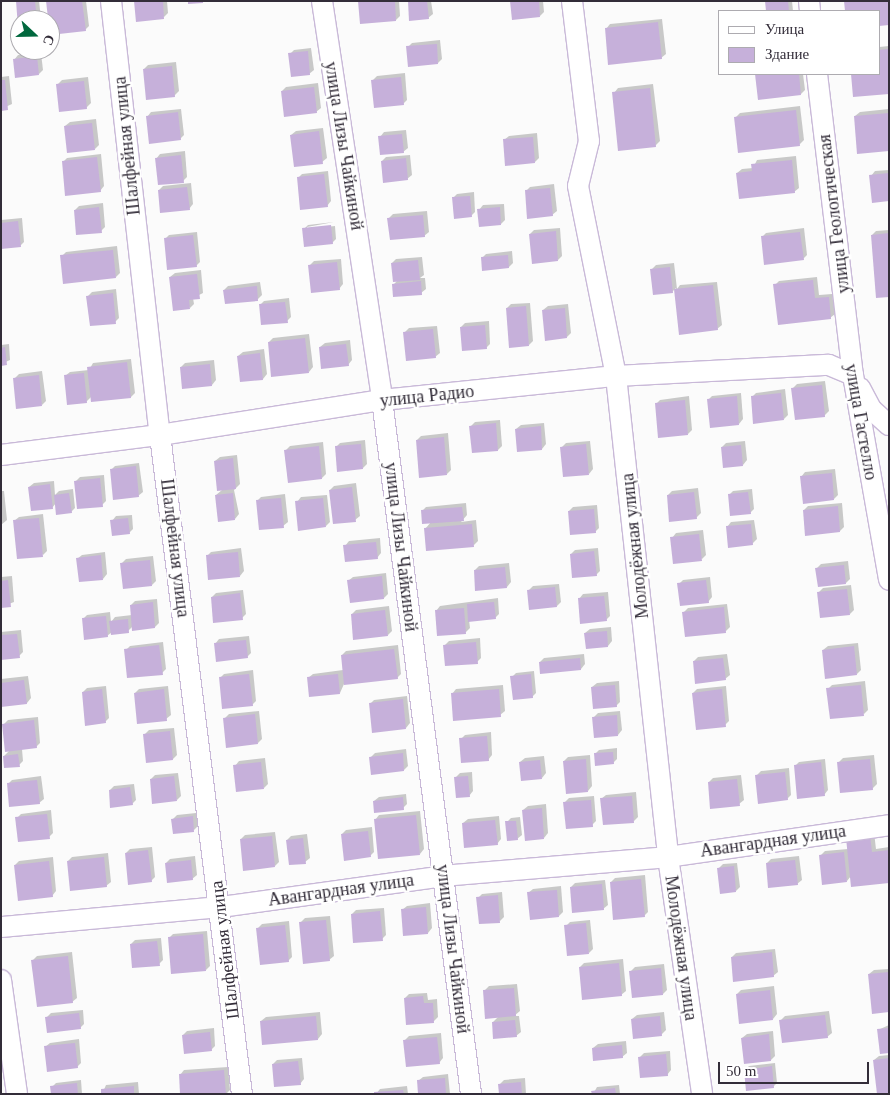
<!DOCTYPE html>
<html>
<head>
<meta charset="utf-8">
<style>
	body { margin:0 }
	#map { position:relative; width:890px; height:1095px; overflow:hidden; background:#fbfbfb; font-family:Georgia,serif }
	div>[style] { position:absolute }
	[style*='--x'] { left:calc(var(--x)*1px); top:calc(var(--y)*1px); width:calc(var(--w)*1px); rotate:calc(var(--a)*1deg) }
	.shadow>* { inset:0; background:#0003 }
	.building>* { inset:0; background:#c6b0da }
	.roads { filter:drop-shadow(1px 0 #c9b9d8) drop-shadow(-1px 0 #c9b9d8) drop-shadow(0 1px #c9b9d8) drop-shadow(0 -1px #c9b9d8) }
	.street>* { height:20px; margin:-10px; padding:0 10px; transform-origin:10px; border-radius:10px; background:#fff }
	span { translate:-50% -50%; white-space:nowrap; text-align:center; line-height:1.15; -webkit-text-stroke:5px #fff; paint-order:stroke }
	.street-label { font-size:18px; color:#332d39 }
	.frame { position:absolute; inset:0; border:2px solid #332d39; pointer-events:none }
	.legend { position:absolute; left:718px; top:10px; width:162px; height:65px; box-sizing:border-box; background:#fff; border:1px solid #adabb0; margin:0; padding:6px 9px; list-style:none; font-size:15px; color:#332d39 }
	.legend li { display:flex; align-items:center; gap:10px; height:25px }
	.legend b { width:25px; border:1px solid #adabb0 }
	.north { position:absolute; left:10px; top:10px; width:50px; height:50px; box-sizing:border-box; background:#fff; border:1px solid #adabb0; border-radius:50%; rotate:111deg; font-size:14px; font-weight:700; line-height:20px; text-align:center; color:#332d39 }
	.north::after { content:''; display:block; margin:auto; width:18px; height:22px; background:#01683e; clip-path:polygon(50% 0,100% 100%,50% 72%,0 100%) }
	.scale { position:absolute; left:718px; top:1062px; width:151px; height:22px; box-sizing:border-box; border:2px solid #332d39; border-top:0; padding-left:6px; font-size:15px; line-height:18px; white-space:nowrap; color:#332d39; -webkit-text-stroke:4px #fff; paint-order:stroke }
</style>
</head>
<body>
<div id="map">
	<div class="shadow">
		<div style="clip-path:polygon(17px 1px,39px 1px,41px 19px,20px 20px,19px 25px)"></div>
		<div style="clip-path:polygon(47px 1px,86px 1px,89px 26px,85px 30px)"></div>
		<div style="clip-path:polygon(135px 1px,167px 1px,168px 13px,164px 17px)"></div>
		<div style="clip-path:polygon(359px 1px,399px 1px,400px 16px,396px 20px)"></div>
		<div style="clip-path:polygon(409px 1px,431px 1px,433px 14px,428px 18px)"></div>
		<div style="clip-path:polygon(512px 1px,543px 1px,544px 12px,540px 16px)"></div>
		<div style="clip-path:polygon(766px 1px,792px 1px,793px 11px,767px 11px)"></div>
		<div style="clip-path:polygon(662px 19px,666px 54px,661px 58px,606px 29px,610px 24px)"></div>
		<div style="clip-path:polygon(440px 40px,442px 59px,438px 63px,408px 47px,412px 43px)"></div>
		<div style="clip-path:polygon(889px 46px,889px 93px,854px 96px,852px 74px,879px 74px,879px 47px)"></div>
		<div style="clip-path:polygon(311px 48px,314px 70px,309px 74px,290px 54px,294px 50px)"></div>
		<div style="clip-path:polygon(41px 53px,43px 70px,39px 74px,14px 60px,18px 55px)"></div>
		<div style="clip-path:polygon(176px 62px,179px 91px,174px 96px,144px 69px,148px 65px)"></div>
		<div style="clip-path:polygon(405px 73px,407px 100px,403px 104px,373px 80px,377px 76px)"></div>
		<div style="clip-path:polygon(756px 74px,803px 74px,805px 90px,801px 94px,759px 98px)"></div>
		<div style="clip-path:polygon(9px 76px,12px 104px,1px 109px,1px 77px)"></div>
		<div style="clip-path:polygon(88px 77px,91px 103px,86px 108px,58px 84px,62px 80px)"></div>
		<div style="clip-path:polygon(318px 83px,321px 108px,316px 112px,282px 91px,286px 87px)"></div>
		<div style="clip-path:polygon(653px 84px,660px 141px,655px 146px,614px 93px,618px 88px)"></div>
		<div style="clip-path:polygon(800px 106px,804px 140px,799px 145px,736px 117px,740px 113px)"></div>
		<div style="clip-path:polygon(181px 109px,184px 135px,180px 139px,147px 117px,151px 112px)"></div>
		<div style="clip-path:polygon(889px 109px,889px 150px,855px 116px,860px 112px)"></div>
		<div style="clip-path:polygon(96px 119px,99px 145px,95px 149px,65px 126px,70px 122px)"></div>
		<div style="clip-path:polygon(323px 128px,327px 158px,322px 162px,291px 135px,296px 131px)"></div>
		<div style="clip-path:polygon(406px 130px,408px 148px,403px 152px,380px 137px,384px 132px)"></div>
		<div style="clip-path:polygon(537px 133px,539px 158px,535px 162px,504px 140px,509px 136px)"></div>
		<div style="clip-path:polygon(185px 151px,187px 177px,183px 181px,156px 159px,160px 154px)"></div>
		<div style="clip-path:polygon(101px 154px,104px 186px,100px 191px,63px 162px,67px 158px)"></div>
		<div style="clip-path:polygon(410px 155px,412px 175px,407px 179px,382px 161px,386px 157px)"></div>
		<div style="clip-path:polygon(796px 156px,799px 188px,794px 192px,737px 173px,742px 169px,753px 168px,757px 160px)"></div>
		<div style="clip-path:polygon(889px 170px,889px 200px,871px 176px,875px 171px)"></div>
		<div style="clip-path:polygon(328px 171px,331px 201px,327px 206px,298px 178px,302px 174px)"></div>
		<div style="clip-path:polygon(191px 183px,193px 204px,189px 209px,159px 190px,163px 186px)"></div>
		<div style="clip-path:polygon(554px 184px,557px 211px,552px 215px,526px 191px,530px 187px)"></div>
		<div style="clip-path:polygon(474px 192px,475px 212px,471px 216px,453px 198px,457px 194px)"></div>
		<div style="clip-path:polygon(103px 203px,105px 227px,101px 231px,75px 210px,79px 206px)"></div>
		<div style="clip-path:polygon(504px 204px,505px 220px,501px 224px,479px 210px,483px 205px)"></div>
		<div style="clip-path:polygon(427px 211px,429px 232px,424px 236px,389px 218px,393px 214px)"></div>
		<div style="clip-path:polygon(22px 218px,24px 242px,20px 246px,1px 248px,1px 220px)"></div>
		<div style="clip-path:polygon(334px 222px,307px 227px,307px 229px,335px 226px,336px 239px,332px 243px,304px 229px,308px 225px)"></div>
		<div style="clip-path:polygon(560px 228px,562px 256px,558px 260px,530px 234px,534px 230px)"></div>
		<div style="clip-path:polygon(804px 228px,807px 255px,803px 259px,762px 237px,766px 233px)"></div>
		<div style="clip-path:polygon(889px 230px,889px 296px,872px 235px,876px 231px)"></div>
		<div style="clip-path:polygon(197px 232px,200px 262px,196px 266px,165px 239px,169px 235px)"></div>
		<div style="clip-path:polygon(117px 246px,120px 273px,116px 277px,62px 256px,66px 252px)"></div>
		<div style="clip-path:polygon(512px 251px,513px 263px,509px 267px,482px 258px,486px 254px)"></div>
		<div style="clip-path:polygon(422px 257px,424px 275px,420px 278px,425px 278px,426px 289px,421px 293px,394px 284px,397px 281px,392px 263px,396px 259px)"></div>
		<div style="clip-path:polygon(341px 259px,343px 284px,339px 289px,309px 266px,314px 261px)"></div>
		<div style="clip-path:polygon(674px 263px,677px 289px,680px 285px,717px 282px,722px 325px,717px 329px,680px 333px,676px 288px,672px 292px,651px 270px,656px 265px)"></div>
		<div style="clip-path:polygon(201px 270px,203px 293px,193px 298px,194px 304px,190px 308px,170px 277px,175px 273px)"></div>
		<div style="clip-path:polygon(817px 277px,819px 295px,832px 294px,835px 314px,830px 318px,775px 285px,779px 281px)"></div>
		<div style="clip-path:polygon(260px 282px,262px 295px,257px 300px,224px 290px,228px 286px)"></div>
		<div style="clip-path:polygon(116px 289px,119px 318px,115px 322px,88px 296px,92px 292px)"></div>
		<div style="clip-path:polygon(289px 298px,291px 317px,287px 321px,260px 305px,264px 301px)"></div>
		<div style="clip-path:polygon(530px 303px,533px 341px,529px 345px,507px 308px,511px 304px)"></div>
		<div style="clip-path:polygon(568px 304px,571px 333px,567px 337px,543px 310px,548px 306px)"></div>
		<div style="clip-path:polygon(489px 321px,490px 344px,486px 348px,461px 327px,465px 323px)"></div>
		<div style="clip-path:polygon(437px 326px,440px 353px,435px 357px,404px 333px,409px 328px)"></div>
		<div style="clip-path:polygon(309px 334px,313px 367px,309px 372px,269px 342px,273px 338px)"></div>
		<div style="clip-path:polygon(350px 340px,352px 360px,348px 365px,320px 347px,325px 343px)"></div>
		<div style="clip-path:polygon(9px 344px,10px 360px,1px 364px,1px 345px)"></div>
		<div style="clip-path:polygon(264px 349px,267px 374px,263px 379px,241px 381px,238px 356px,243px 352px)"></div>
		<div style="clip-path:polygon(131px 359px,135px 393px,131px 397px,92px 396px,86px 402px,65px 376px,70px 372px,89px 370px,93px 363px)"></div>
		<div style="clip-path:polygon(214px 360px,216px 380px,212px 385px,181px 367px,185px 363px)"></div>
		<div style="clip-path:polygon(42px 371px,46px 401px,42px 405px,15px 378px,19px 374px)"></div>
		<div style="clip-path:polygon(825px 381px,829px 411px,824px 416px,793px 388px,797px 384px)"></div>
		<div style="clip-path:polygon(785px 389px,788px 415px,784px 419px,752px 397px,756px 393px)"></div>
		<div style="clip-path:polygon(741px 393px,743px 419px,739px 424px,708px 400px,712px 396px)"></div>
		<div style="clip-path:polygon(689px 396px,692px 430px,688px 434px,656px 404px,660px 400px)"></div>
		<div style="clip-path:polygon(500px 420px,502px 446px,498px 450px,471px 426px,475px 422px)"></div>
		<div style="clip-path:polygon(544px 423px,546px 444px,542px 449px,516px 429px,521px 425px)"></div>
		<div style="clip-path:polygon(448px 433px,451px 470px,447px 474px,417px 440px,421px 436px)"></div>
		<div style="clip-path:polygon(365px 440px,367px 464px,363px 468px,336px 447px,340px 443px)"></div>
		<div style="clip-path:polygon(590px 441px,593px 469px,589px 474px,562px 447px,566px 443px)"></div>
		<div style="clip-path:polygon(745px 441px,747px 460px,743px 465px,722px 447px,726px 443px)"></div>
		<div style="clip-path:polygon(323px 442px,326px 474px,322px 478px,286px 450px,290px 446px)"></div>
		<div style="clip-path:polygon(237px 455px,240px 484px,234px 490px,239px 514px,235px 519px,216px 495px,222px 490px,215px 461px,220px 457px)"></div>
		<div style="clip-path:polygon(139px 463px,143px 492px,138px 496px,111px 470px,115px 466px)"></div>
		<div style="clip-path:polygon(835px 469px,838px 495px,834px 499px,801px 477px,805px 472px)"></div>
		<div style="clip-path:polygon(104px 475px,106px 501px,102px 505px,76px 481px,80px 477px)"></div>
		<div style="clip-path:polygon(54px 481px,55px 495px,59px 491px,73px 489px,75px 508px,71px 512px,56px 503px,52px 508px,29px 487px,34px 483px)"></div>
		<div style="clip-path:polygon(356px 483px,360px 516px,355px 520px,330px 490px,334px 486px)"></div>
		<div style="clip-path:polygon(698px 488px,701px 513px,696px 518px,668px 495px,672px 491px)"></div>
		<div style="clip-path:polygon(752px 489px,754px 509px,750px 513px,729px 495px,733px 491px)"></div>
		<div style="clip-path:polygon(1px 491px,4px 491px,7px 520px,1px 525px)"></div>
		<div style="clip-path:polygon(285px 494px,288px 522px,283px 526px,257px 501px,261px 497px)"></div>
		<div style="clip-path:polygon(327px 495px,330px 522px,326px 526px,297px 502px,301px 497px)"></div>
		<div style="clip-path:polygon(466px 503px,467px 515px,461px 522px,476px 520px,478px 541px,474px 545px,425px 529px,431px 522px,422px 511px,426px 507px)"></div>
		<div style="clip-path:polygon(842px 503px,844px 527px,840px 531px,804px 510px,808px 506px)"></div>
		<div style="clip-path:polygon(597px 505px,599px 528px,595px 532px,569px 511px,573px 507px)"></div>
		<div style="clip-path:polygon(43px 514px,47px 551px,43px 555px,14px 521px,19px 517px)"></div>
		<div style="clip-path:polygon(132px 515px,133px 529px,129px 533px,112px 521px,116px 516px)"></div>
		<div style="clip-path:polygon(754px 520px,757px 539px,752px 544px,727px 527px,731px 522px)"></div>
		<div style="clip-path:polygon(703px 530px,706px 555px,702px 559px,672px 538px,676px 533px)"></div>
		<div style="clip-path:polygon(380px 538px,381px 553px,377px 558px,345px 546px,349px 541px)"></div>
		<div style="clip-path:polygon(241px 548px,244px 571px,240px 576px,207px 556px,211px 552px)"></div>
		<div style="clip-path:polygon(598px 548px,600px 571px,596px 575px,571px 554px,575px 550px)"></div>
		<div style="clip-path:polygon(105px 552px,107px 574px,103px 579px,77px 559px,82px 555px)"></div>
		<div style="clip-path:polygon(153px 556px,156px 581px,152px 585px,122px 563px,126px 559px)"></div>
		<div style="clip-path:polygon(848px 561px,850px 579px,846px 583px,817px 568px,821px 564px)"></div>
		<div style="clip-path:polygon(509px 563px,511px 582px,507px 587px,475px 570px,479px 566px)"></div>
		<div style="clip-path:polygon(386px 573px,388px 594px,384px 598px,348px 581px,353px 577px)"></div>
		<div style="clip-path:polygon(12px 576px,14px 602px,1px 607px,1px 577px)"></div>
		<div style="clip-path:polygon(710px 577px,712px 597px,708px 602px,679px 584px,683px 580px)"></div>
		<div style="clip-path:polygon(559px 584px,561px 602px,557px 606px,529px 590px,533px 586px)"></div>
		<div style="clip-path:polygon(851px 585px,854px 610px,850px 614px,818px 593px,823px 588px)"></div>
		<div style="clip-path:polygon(243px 590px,246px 614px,242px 618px,212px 597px,216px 593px)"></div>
		<div style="clip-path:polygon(608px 592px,610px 616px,606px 620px,579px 599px,583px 594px)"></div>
		<div style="clip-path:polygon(498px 598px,499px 614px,495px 618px,469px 620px,470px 628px,466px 632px,438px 635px,436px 611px,440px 606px)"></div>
		<div style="clip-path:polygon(157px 599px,159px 623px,155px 627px,133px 626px,128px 631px,112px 632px,107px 636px,83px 619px,87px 615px,110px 612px,111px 622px,115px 617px,132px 615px,131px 605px,135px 601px)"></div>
		<div style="clip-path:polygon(727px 604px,730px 627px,726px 631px,684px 612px,688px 608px)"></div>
		<div style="clip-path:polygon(389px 606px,392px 631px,388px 635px,352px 614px,356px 610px)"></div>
		<div style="clip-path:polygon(611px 627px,612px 641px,608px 646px,585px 633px,590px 629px)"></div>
		<div style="clip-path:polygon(21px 630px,23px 652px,19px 656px,1px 658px,1px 632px)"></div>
		<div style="clip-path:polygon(249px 636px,251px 653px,247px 657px,215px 644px,219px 639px)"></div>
		<div style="clip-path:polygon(480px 638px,481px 658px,477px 662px,445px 645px,449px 641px)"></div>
		<div style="clip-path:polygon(163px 642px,166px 669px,162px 673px,126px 650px,130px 646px)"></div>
		<div style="clip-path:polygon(858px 643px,861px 670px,857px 674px,823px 650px,828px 646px)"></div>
		<div style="clip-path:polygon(398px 645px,401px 674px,397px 678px,344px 684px,340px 693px,308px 678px,313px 674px,343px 670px,342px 655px,346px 651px)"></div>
		<div style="clip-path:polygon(584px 654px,585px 664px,581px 669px,540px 662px,544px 658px)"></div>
		<div style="clip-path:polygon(727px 654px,730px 675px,725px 679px,694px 661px,698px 657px)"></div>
		<div style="clip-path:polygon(253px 670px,256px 701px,252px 705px,220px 678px,224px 674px)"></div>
		<div style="clip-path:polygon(534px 671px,536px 693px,532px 697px,512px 677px,516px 673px)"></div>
		<div style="clip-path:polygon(28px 676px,31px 698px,27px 703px,1px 705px,1px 679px)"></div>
		<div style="clip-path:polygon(619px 681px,620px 702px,616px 706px,592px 687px,597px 683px)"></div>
		<div style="clip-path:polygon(865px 681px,868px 710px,864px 714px,828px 689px,832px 685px)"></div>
		<div style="clip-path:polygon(503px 685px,505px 711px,500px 715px,452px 694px,456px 689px)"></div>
		<div style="clip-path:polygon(106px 686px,109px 718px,105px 722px,83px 692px,87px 688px)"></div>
		<div style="clip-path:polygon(168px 686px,171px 715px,166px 719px,135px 693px,139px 689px)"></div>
		<div style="clip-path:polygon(726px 686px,729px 721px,725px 725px,693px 693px,697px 689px)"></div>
		<div style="clip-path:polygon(407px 696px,410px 723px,406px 728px,370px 704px,374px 700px)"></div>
		<div style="clip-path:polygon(259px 711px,262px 739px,258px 743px,225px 718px,229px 714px)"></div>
		<div style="clip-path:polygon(620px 711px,622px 730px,618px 735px,594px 717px,598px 713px)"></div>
		<div style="clip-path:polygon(38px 717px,40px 743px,36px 747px,22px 749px,23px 761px,19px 765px,4px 756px,10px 750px,4px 724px,8px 720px)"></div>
		<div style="clip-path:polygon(174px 728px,177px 755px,173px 759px,148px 761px,145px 734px,149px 730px)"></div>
		<div style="clip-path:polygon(491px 732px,492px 755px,488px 760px,461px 739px,465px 735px)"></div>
		<div style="clip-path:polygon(617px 748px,617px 759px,613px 763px,595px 754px,599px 750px)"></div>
		<div style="clip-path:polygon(406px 749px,408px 766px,404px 770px,371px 757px,375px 753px)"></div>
		<div style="clip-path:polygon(590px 755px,592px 786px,588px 791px,564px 761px,568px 757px)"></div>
		<div style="clip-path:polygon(874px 755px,877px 784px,872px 789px,838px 763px,843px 758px)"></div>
		<div style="clip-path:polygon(544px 756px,546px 773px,542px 778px,520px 762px,525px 758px)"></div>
		<div style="clip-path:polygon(265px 758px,268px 784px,264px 788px,235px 766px,239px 761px)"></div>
		<div style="clip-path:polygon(825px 759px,828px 790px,824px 795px,795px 766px,799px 762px)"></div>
		<div style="clip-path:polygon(789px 768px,791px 795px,787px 799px,757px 775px,761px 771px)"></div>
		<div style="clip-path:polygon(472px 772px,473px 791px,469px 796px,456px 777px,460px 773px)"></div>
		<div style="clip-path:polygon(178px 773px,181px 796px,177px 800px,151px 779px,155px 775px)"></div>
		<div style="clip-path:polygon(741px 775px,744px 800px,739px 804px,709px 782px,713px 778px)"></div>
		<div style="clip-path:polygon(41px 776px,44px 799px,39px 803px,8px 784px,12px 780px)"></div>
		<div style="clip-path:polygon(134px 784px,136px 800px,132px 804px,110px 790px,114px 786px)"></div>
		<div style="clip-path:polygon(636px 792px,638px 817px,634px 821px,601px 799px,606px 795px)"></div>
		<div style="clip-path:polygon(406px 794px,407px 804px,403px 808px,374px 801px,379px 797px)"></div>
		<div style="clip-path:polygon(594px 796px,596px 821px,592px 825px,564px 803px,569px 798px)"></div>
		<div style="clip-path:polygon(546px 804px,548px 833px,544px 838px,523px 810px,528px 806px)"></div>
		<div style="clip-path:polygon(51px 810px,53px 833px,49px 837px,17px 818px,21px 814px)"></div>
		<div style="clip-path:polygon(420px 811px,424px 849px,420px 854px,375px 820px,379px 815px)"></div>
		<div style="clip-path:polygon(196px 813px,198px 826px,194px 830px,173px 819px,177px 815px)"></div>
		<div style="clip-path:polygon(499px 816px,501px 839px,497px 844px,463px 823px,468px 819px)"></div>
		<div style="clip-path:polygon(520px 817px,522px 835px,517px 839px,507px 822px,511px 818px)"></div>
		<div style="clip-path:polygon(372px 827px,374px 852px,370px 856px,342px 834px,346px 830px)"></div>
		<div style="clip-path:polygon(275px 832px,279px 862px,275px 866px,241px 839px,245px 835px)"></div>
		<div style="clip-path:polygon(874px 832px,876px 849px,889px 847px,889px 881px,851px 876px,847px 881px,821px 855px,825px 851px,848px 849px)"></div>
		<div style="clip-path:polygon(307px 834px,310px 858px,305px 862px,287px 840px,291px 836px)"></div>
		<div style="clip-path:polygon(152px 847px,155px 877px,151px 881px,126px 853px,130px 849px)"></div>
		<div style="clip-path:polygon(108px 853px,111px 882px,106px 886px,68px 861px,72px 857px)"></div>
		<div style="clip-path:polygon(195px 856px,197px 875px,192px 879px,166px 863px,170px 859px)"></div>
		<div style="clip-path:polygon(799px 856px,802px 880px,797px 884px,767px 863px,771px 859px)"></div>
		<div style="clip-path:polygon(53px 857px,56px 891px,52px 896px,15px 865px,19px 861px)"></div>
		<div style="clip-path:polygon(737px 863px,740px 887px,736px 891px,719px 868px,723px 864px)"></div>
		<div style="clip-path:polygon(645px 875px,648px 912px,644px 916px,611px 882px,615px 878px)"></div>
		<div style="clip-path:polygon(605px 880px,608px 905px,603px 909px,571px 887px,575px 883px)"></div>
		<div style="clip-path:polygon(561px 886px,563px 912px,559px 916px,528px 893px,533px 889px)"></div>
		<div style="clip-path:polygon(502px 892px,504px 917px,500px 921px,478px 898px,482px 894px)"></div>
		<div style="clip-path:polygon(430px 903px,432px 928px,428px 933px,402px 910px,407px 906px)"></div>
		<div style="clip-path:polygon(384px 908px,386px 935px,382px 939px,352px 914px,356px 910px)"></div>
		<div style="clip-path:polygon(330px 916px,334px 956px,329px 960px,300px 923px,305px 918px)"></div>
		<div style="clip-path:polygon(590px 920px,593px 949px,589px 953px,566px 926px,570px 922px)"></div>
		<div style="clip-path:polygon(289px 921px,292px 957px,288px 961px,258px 928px,262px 924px)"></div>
		<div style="clip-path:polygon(207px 931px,210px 966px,206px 970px,169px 938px,173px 934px)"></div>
		<div style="clip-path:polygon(161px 938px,163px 960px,159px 964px,131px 944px,135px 940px)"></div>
		<div style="clip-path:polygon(775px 949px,778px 972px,773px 976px,732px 957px,736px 953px)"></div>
		<div style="clip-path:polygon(72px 952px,77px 998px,72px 1002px,33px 960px,37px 956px)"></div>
		<div style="clip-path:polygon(623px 959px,626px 991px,621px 995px,580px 967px,584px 963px)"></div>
		<div style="clip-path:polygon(664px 964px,667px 990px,663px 994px,631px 971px,635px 967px)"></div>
		<div style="clip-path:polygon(889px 969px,889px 1011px,869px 974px,874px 970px)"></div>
		<div style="clip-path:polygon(517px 984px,520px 1011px,514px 1016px,519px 1016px,521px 1032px,516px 1036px,493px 1022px,499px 1016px,484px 991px,489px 986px)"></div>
		<div style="clip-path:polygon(774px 986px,777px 1014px,773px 1019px,737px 994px,741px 990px)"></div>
		<div style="clip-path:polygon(427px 993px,428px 1000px,437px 999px,438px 1017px,434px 1021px,407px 1024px,405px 998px,409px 994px)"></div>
		<div style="clip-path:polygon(83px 1010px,84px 1024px,80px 1028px,47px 1017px,51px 1013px)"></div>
		<div style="clip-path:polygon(829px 1011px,832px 1033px,827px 1037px,781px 1020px,785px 1016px)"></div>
		<div style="clip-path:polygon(320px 1012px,322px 1034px,318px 1039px,261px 1021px,266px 1017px)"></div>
		<div style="clip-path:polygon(664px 1012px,666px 1030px,661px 1035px,632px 1019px,637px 1015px)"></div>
		<div style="clip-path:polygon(889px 1025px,889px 1052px,878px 1030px)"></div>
		<div style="clip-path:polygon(214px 1028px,215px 1046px,211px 1050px,183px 1035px,187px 1031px)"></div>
		<div style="clip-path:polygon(773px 1031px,775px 1056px,771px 1060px,742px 1038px,747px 1034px)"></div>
		<div style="clip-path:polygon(441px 1033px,443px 1058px,439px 1063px,405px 1040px,409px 1036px)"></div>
		<div style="clip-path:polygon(79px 1039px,81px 1063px,77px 1067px,45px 1047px,50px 1043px)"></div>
		<div style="clip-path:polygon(626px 1041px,627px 1053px,622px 1057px,593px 1048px,598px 1044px)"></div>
		<div style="clip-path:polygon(670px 1051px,671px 1070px,667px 1075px,640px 1057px,644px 1053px)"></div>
		<div style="clip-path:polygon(889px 1055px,889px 1094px,874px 1060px,879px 1056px)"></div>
		<div style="clip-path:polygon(302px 1058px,304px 1079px,300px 1084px,273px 1064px,277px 1060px)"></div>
		<div style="clip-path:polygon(775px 1063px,777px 1083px,773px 1087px,745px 1070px,749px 1066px)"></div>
		<div style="clip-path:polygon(228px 1067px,230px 1090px,226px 1094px,182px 1094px,180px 1075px,184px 1070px)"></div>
		<div style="clip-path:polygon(448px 1074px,450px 1094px,420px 1094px,418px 1081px,423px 1077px)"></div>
		<div style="clip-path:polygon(525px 1078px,526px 1094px,500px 1094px,500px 1084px,504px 1080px)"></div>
		<div style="clip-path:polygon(81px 1080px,82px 1094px,52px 1094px,52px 1087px,56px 1083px)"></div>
		<div style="clip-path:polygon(138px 1082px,139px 1094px,102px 1094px,106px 1085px)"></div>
		<div style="clip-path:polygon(619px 1085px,620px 1094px,593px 1094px,597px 1087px)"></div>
		<div style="clip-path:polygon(407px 1086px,408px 1094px,376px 1094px,380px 1089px)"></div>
	</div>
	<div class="building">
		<div style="clip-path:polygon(16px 1px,35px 1px,37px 20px,20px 20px,18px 27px)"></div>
		<div style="clip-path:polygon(46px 1px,82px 1px,86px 31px,50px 35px)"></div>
		<div style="clip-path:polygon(134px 1px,163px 1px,164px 19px,136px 22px)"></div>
		<div style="clip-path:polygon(188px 1px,203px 1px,203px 3px,188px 4px)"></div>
		<div style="clip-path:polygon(358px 1px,395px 1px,396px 21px,360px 24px)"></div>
		<div style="clip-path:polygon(408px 1px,427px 1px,429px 19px,409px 21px)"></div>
		<div style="clip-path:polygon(510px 1px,539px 1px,540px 17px,512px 20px)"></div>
		<div style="clip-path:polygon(765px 1px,788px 1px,789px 11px,766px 11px)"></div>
		<div style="clip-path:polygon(844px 1px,889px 1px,889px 25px,879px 26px,879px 11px,845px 11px)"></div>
		<div style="clip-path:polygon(658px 22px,662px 59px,608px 65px,605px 28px)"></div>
		<div style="clip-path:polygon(437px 44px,438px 64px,408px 67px,406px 46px)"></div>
		<div style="clip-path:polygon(888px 49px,889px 94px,853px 97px,851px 74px,879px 74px,879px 50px)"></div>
		<div style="clip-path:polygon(308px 51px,310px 75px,291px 77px,288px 53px)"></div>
		<div style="clip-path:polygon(37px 56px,39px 75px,15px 78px,13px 59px)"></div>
		<div style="clip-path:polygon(172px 66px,175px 97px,146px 100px,143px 69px)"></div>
		<div style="clip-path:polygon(755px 74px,799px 74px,801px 95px,758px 100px)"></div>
		<div style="clip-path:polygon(401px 77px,404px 105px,374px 108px,371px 80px)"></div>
		<div style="clip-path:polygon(1px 80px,5px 80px,8px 110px,1px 111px)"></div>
		<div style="clip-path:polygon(84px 81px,87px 109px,59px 112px,56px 84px)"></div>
		<div style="clip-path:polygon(314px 87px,317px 113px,284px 117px,281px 91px)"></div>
		<div style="clip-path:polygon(650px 88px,656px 147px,618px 151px,612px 92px)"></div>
		<div style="clip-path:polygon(796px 110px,800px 146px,738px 153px,734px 117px)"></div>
		<div style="clip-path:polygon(178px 112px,181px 140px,149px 144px,146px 116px)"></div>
		<div style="clip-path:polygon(889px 113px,889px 151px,857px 154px,854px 116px)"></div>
		<div style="clip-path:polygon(92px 123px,95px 150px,67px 153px,64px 126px)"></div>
		<div style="clip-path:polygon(319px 131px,323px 164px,294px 167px,290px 135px)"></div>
		<div style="clip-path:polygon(402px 134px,404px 153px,380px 155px,378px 136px)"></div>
		<div style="clip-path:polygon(533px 137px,535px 163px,505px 166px,503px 139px)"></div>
		<div style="clip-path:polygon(181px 155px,184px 183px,158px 185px,155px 158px)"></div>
		<div style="clip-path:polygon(97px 157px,101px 192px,65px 196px,62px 161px)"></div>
		<div style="clip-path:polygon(406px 158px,408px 180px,383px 183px,381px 161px)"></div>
		<div style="clip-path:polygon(792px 160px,795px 193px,739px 199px,736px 173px,752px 171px,751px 164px)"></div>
		<div style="clip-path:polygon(889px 173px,889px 201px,872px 203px,869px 175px)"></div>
		<div style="clip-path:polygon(324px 174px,328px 207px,300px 210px,297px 177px)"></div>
		<div style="clip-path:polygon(187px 187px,190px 210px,160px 213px,158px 190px)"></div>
		<div style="clip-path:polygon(550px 188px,553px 216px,527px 219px,525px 190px)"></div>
		<div style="clip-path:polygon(470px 196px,472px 217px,454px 219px,452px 197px)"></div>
		<div style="clip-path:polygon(99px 207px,102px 233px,76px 235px,74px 210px)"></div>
		<div style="clip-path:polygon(500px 207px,501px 225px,479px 227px,477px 209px)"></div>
		<div style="clip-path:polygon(423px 215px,425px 237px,390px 240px,387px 218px)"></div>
		<div style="clip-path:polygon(18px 221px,21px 247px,1px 249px,1px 223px)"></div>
		<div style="clip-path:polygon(331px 225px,333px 244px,304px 247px,302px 228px)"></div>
		<div style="clip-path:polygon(556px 231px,558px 261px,532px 264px,529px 234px)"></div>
		<div style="clip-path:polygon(800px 232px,804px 260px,764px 265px,761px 236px)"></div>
		<div style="clip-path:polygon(889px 233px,889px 297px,876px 298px,871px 235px)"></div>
		<div style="clip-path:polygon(193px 235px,197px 267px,167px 270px,164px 238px)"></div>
		<div style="clip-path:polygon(113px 250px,116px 278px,63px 284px,60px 255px)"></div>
		<div style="clip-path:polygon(508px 255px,509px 268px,482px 271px,481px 257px)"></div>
		<div style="clip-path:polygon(418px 260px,420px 280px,393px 282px,391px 263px)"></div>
		<div style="clip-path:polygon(337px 262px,340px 290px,311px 293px,308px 265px)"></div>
		<div style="clip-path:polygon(670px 267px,673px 293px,653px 295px,650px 269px)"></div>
		<div style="clip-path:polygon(197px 274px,200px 299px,189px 300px,190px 309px,173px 311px,169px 277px)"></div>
		<div style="clip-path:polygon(813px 280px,815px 298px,829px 297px,831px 319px,778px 325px,773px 284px)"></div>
		<div style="clip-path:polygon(421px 281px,422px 295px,393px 297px,392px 284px)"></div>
		<div style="clip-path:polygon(713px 285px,718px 330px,679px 335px,674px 289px)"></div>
		<div style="clip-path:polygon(257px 286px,258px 301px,225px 304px,223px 290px)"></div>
		<div style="clip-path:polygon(113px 293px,116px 324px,90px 326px,86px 296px)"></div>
		<div style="clip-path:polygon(285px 302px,288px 323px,261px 325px,259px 304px)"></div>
		<div style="clip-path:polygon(526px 306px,529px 346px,509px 348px,506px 308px)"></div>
		<div style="clip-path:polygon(565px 308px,567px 338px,545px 341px,542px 310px)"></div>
		<div style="clip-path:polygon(485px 325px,487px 349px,462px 351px,460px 327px)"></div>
		<div style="clip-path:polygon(433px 329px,436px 358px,406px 361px,403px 332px)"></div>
		<div style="clip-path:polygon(305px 338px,309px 373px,271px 377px,268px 342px)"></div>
		<div style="clip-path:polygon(346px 344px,349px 366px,321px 369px,319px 347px)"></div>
		<div style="clip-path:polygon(5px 347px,7px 365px,1px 366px,1px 348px)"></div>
		<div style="clip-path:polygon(260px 353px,263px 380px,240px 382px,237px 356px)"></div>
		<div style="clip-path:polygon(127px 362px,131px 398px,91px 402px,87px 367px)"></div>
		<div style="clip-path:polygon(210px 364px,212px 386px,182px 389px,180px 367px)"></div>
		<div style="clip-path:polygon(84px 373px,87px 403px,67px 405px,64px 375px)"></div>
		<div style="clip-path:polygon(39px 375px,42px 406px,16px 409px,13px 378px)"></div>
		<div style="clip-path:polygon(822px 385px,825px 417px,795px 420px,791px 388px)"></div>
		<div style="clip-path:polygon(781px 393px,784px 420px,753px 424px,751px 396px)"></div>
		<div style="clip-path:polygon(737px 396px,739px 425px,710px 428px,707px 399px)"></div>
		<div style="clip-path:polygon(685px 400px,688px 435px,658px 438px,655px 403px)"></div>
		<div style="clip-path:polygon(496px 423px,498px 451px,472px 453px,469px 426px)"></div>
		<div style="clip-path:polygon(541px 426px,542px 450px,517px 452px,515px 429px)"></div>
		<div style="clip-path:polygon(444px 437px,447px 475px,419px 478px,416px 440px)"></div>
		<div style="clip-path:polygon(361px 444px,363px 469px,337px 472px,335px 446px)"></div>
		<div style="clip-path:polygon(586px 444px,589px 475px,563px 477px,560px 447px)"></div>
		<div style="clip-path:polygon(741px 445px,743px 466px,723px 468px,721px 447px)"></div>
		<div style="clip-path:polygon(319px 446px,322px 479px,288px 483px,284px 450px)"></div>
		<div style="clip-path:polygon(233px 458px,236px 489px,217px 491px,214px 461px)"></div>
		<div style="clip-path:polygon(136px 466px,139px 497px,113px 500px,110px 469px)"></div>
		<div style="clip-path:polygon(832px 473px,834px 500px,803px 504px,800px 476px)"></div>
		<div style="clip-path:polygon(100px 478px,103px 507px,77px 509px,74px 481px)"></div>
		<div style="clip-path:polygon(50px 484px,53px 509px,31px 511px,28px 487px)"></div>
		<div style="clip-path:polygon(352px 487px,356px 522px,333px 524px,329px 490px)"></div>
		<div style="clip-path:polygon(694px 492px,697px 519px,669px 522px,667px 495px)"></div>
		<div style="clip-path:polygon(748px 492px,751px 514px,730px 516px,728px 494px)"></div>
		<div style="clip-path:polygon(69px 493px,72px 513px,56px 515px,54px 495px)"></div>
		<div style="clip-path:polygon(233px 493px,235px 520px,218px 522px,215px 495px)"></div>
		<div style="clip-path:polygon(281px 498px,284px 528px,259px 530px,256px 500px)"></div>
		<div style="clip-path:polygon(323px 498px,326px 527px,298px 531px,295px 501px)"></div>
		<div style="clip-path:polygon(838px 506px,840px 532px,805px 536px,803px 510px)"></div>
		<div style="clip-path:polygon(462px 507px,464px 521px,422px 524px,421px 510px)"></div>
		<div style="clip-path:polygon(594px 509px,596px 533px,570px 535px,568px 511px)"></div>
		<div style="clip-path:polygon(39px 518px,43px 557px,17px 559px,13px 520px)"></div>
		<div style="clip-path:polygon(128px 518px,130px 534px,112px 536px,110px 520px)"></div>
		<div style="clip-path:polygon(472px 524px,474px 547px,426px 551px,424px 528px)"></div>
		<div style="clip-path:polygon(751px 524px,753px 545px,728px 548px,726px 526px)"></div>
		<div style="clip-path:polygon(699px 534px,702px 561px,673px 564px,670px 537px)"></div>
		<div style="clip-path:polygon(376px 542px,378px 559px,345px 562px,343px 545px)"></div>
		<div style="clip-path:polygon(594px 551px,597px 576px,572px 578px,570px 554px)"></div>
		<div style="clip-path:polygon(238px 552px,240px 577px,208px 580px,206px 555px)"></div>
		<div style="clip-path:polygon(101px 555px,103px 580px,79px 582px,76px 558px)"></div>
		<div style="clip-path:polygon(150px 560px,152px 586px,123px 589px,120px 563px)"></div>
		<div style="clip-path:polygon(844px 565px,846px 584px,818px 587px,815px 568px)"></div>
		<div style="clip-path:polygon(505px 567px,507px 588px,475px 591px,474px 570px)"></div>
		<div style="clip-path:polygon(382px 576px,384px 599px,350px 603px,347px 580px)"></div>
		<div style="clip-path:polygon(8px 580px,11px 607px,1px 608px,1px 581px)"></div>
		<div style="clip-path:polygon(706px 580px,709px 603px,680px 606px,677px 583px)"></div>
		<div style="clip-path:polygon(555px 587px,557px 607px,529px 610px,527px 590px)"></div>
		<div style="clip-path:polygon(847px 589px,850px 615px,820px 618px,817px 592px)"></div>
		<div style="clip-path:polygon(240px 593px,243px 620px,213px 623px,211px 597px)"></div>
		<div style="clip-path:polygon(604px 596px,607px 621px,580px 624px,578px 598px)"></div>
		<div style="clip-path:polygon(153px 602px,155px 628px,132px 631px,130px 605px)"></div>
		<div style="clip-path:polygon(494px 602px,496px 619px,468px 622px,467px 604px)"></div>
		<div style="clip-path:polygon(724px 607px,726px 633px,685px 637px,682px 612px)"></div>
		<div style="clip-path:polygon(464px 608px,466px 634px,437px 636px,435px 610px)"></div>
		<div style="clip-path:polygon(385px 610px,388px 636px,353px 640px,351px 614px)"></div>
		<div style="clip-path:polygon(106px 616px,108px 637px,84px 640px,82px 618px)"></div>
		<div style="clip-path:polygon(128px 619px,129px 633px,111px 635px,109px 621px)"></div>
		<div style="clip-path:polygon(607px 631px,608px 647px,586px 649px,584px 633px)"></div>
		<div style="clip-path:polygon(17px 634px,20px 658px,1px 660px,1px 635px)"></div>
		<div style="clip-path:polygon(246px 640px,248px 658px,216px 662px,214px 643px)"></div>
		<div style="clip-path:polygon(476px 642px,478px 664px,445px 666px,443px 645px)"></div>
		<div style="clip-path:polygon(159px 645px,163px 675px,127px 678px,124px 649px)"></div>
		<div style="clip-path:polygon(854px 646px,857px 675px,825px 679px,822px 650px)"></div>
		<div style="clip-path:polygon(394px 649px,398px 679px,344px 685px,341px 655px)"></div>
		<div style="clip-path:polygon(580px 658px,581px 670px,540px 674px,539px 662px)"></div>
		<div style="clip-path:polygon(723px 658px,726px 680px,695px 684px,693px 661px)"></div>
		<div style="clip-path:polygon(249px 674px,253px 706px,222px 709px,219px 677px)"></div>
		<div style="clip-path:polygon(338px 674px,340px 694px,309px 697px,307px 677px)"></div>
		<div style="clip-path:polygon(531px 674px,533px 698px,513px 700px,510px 676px)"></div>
		<div style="clip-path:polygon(24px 680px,27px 704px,1px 707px,1px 683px)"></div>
		<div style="clip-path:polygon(615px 685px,617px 707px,593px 709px,591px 687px)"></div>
		<div style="clip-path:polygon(861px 685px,864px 716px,830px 719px,826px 688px)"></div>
		<div style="clip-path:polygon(102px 689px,106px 723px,85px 726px,82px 692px)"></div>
		<div style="clip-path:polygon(164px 689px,167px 721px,137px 724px,134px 693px)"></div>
		<div style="clip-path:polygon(499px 689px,501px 717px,453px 721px,451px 693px)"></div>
		<div style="clip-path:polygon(722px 689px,726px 727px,696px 730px,692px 693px)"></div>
		<div style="clip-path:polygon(403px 699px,406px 729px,372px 733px,369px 703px)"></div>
		<div style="clip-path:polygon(255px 714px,258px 744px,226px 748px,223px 718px)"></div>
		<div style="clip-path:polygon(617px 715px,618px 736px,594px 738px,592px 717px)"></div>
		<div style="clip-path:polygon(34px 720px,37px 748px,5px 752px,2px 724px)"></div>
		<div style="clip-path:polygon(170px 731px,173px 760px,146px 763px,143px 734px)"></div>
		<div style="clip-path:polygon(487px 736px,489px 761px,461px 763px,459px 738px)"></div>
		<div style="clip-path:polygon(613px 752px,614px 764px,595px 766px,594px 753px)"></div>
		<div style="clip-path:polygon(403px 753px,404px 771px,371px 775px,369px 757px)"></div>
		<div style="clip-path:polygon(18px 754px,20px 767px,4px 768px,3px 756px)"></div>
		<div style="clip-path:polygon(586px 759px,588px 792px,566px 794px,563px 761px)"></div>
		<div style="clip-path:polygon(870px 759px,873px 790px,840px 793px,837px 762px)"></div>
		<div style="clip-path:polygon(540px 760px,542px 779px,521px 781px,519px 762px)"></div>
		<div style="clip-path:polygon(261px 762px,264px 789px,236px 792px,233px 765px)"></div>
		<div style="clip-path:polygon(821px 762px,825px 796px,797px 799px,794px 765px)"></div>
		<div style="clip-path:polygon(785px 772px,788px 800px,758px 804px,755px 775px)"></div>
		<div style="clip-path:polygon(174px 776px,177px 801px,152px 804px,150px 779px)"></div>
		<div style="clip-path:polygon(468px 776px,470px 797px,456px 798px,454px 777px)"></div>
		<div style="clip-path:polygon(737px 779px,740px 806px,710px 809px,708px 782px)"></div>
		<div style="clip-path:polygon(37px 780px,40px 804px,9px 807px,7px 783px)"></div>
		<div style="clip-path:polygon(130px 787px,133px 805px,110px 808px,109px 790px)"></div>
		<div style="clip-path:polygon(632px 796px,634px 823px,603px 825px,600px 798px)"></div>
		<div style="clip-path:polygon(403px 797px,404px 810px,374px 813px,373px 801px)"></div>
		<div style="clip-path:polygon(591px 800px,593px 827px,566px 829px,563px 802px)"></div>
		<div style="clip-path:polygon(542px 808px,544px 839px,525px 841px,522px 810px)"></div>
		<div style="clip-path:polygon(47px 814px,50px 839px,18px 842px,15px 817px)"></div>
		<div style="clip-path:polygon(416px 815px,420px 855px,378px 859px,374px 819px)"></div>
		<div style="clip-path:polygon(193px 816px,194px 832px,173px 834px,171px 819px)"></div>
		<div style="clip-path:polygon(495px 820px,498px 845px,464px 848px,462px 823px)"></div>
		<div style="clip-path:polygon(505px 821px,516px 821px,518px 840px,507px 841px)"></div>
		<div style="clip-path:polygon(368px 831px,371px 857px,344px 861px,341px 834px)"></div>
		<div style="clip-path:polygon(870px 835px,872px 852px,889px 850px,889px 883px,851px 887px,846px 838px)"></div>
		<div style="clip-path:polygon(272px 836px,275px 867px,243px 871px,240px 839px)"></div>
		<div style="clip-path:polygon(303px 838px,306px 864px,289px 865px,286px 840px)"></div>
		<div style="clip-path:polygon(148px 850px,152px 882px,128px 885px,125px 853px)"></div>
		<div style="clip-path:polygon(844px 852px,847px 882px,822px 885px,819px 855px)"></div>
		<div style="clip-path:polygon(104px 857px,107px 887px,70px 891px,67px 861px)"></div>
		<div style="clip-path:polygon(191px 860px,193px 880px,167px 883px,165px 863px)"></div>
		<div style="clip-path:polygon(795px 860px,798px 885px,768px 888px,766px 863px)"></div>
		<div style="clip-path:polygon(49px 861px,53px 897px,18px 901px,14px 865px)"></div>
		<div style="clip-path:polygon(734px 866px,736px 892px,720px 894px,717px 868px)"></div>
		<div style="clip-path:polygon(641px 879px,645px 917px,613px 920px,610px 882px)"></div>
		<div style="clip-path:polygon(602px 884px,604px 910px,572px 913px,570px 887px)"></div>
		<div style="clip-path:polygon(557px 890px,559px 917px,530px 920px,527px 892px)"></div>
		<div style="clip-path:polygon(498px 895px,500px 923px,479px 924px,476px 897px)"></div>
		<div style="clip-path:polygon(426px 907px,428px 934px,403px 936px,401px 909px)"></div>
		<div style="clip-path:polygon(380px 911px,383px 941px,353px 943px,351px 914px)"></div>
		<div style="clip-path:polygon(326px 920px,330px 961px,303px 964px,299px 922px)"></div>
		<div style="clip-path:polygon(586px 923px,589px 954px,567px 956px,564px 925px)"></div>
		<div style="clip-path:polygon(285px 925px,289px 962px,260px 965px,256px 928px)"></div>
		<div style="clip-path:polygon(203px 934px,206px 971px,171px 974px,168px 937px)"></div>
		<div style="clip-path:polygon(157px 941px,160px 966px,132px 968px,130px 944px)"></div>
		<div style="clip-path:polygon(772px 952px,774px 977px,733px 982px,731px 957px)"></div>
		<div style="clip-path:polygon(68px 956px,73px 1003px,37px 1007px,31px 960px)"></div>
		<div style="clip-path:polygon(619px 963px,622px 996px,582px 1000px,579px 967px)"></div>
		<div style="clip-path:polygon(661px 968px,663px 995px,632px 998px,629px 971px)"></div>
		<div style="clip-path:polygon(889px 972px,889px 1012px,872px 1014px,868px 974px)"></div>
		<div style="clip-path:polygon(514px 988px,516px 1016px,485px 1019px,483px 990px)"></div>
		<div style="clip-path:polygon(770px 990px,773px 1020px,739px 1024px,736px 994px)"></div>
		<div style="clip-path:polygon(423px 996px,424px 1003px,433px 1003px,434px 1023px,406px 1025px,404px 998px)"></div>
		<div style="clip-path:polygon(79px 1013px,81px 1029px,47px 1033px,45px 1017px)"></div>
		<div style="clip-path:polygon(825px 1015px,828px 1038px,782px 1043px,779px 1020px)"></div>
		<div style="clip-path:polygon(316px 1016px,318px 1040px,262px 1045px,260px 1021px)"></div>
		<div style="clip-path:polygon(660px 1016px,662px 1036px,633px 1039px,631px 1019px)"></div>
		<div style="clip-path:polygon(515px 1020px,517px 1037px,493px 1039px,492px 1022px)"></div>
		<div style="clip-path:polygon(889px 1028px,889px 1053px,880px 1054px,877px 1029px)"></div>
		<div style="clip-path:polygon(210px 1032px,212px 1051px,184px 1054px,182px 1035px)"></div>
		<div style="clip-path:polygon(769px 1034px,771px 1061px,744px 1064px,741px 1038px)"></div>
		<div style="clip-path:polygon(437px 1037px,440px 1064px,406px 1067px,403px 1040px)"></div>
		<div style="clip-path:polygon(75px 1043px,78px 1068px,47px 1072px,44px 1046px)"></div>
		<div style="clip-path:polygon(622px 1045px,623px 1058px,593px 1061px,592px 1048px)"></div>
		<div style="clip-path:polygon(666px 1054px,668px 1076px,640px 1078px,638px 1057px)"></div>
		<div style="clip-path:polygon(889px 1058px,889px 1094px,877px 1094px,873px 1060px)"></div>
		<div style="clip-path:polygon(298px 1061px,301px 1085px,274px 1087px,272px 1064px)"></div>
		<div style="clip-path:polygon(772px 1066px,774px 1088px,746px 1091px,744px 1070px)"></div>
		<div style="clip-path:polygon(224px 1070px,226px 1094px,180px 1094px,179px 1074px)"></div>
		<div style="clip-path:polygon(445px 1078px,446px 1094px,418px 1094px,417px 1080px)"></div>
		<div style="clip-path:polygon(521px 1082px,522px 1094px,499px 1094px,498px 1084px)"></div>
		<div style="clip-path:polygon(77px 1083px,78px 1094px,51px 1094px,50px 1086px)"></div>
		<div style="clip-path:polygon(134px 1086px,134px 1094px,101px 1094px,101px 1089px)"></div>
		<div style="clip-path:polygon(615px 1088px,616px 1094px,592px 1094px,591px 1091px)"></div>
		<div style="clip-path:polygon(403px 1090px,404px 1094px,374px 1094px,374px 1092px)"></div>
	</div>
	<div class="roads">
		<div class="street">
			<div style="--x:111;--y:1;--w:437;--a:83.6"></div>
			<div style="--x:160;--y:435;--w:664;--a:82.91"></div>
			<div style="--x:322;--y:1;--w:403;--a:81.4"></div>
			<div style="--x:382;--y:400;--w:700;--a:82.69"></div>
			<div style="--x:572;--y:1;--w:141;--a:83.1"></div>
			<div style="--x:589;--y:141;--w:46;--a:103.7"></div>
			<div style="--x:578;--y:186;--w:194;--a:78.7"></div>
			<div style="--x:616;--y:376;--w:484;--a:83.8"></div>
			<div style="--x:668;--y:857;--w:239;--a:81.8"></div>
			<div style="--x:809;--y:1;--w:10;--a:84"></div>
			<div style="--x:817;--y:74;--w:303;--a:83.2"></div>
			<div style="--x:853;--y:375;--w:208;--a:80"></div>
			<div style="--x:860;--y:388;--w:24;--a:62"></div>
			<div style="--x:871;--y:409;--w:24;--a:42"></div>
			<div style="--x:1;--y:455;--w:160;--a:-7.2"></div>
			<div style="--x:160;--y:435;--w:225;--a:-9"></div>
			<div style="--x:382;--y:400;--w:235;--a:-5.9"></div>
			<div style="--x:616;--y:376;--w:213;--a:-3"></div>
			<div style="--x:829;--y:365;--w:26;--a:23"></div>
			<div style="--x:1;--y:927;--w:221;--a:-5.2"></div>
			<div style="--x:221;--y:907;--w:224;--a:-7.9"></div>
			<div style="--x:443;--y:876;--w:226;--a:-4.8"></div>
			<div style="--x:668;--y:857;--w:223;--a:-8.2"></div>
			<div style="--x:1;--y:980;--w:115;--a:82"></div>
		</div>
	</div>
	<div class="street-label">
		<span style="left:127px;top:146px;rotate:-96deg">Шалфейная улица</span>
		<span style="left:344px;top:146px;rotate:81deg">улица Лизы Чайкиной</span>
		<span style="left:834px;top:214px;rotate:-97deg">улица Геологическая</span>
		<span style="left:427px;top:396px;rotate:-6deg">улица Радио</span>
		<span style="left:861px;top:422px;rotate:80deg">улица Гастелло</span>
		<span style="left:635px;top:546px;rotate:-96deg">Молодёжная улица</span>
		<span style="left:401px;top:547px;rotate:83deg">улица Лизы Чайкиной</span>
		<span style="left:175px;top:548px;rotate:83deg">Шалфейная улица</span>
		<span style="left:773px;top:841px;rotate:-8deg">Авангардная улица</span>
		<span style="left:341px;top:890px;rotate:-8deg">Авангардная улица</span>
		<span style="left:681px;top:948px;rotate:82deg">Молодёжная улица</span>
		<span style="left:453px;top:949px;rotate:83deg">улица Лизы Чайкиной</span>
		<span style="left:225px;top:950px;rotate:-97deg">Шалфейная улица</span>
	</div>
	<div class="frame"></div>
	<ul class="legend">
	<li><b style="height:6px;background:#fff"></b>Улица</li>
	<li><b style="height:14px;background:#c6b0da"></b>Здание</li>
	</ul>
	<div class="north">С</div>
	<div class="scale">50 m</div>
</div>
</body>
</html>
